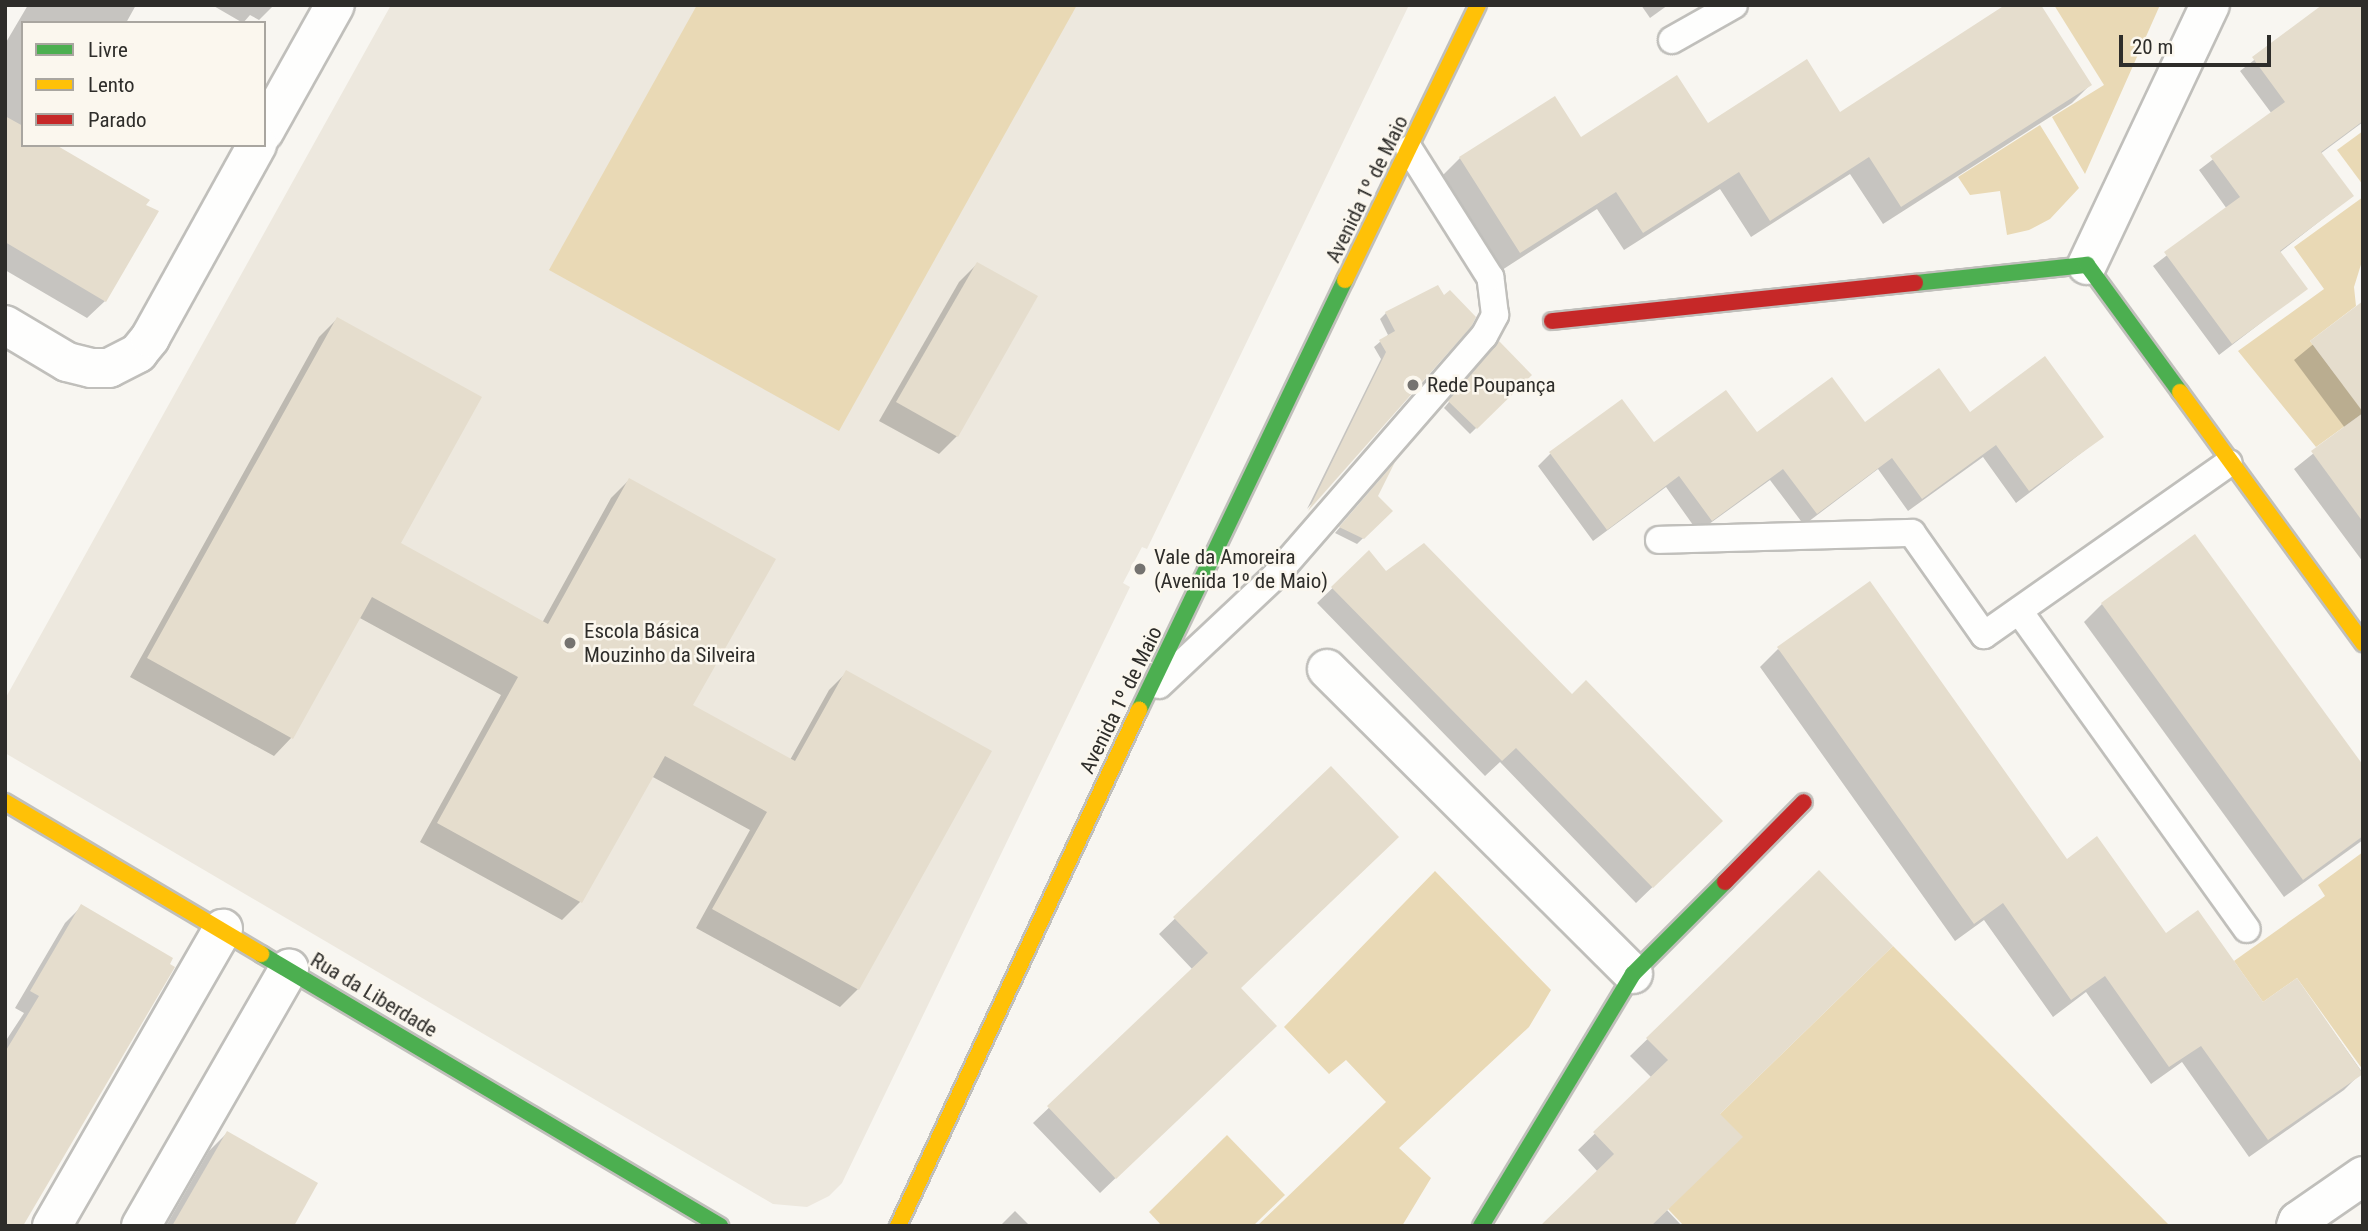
<!DOCTYPE html>
<html>
<head>
<meta charset="utf-8">
<style>
	body { margin:0 }
	#map { position:relative; width:2368px; height:1231px; overflow:hidden; background:#f8f6f1; font-family:"Roboto Condensed",sans-serif }
	div>[style] { position:absolute }
	[style*='--x'] { left:calc(var(--x)*1px); top:calc(var(--y)*1px); width:calc(var(--w)*1px); rotate:calc(var(--a)*1deg) }
	.built>* { inset:0; background:#ede8de }
	.green>* { inset:0; background:#e9d9b5 }
	.shadow>* { inset:0; background:#0003 }
	.building>* { inset:0; background:#e5ddcd }
	.roads { filter:drop-shadow(2px 0 #c0bfbb) drop-shadow(-2px 0 #c0bfbb) drop-shadow(0 2px #c0bfbb) drop-shadow(0 -2px #c0bfbb) }
	.lane>* { height:26px; margin:-13px; padding:0 13px; transform-origin:13px; border-radius:13px; background:#fefefd }
	.street>* { height:38px; margin:-19px; padding:0 19px; transform-origin:19px; border-radius:19px; background:#fefefd }
	.fast>* { height:16px; margin:-8px; padding:0 8px; transform-origin:8px; border-radius:8px; background:#4caf50 }
	.slow>* { height:16px; margin:-8px; padding:0 8px; transform-origin:8px; border-radius:8px; background:#ffc107 }
	.jam>* { height:16px; margin:-8px; padding:0 8px; transform-origin:8px; border-radius:8px; background:#c62828 }
	.dots>* { width:19px; height:19px; translate:-50% -50%; box-sizing:border-box; border:4px solid #fbf7ee; border-radius:50% }
	span { translate:-50% -50%; white-space:nowrap; text-align:center; line-height:1.15; -webkit-text-stroke:5px #fbf7ee; paint-order:stroke }
	.street-label { font-size:21px; color:#2e2d2a }
	.poi-label { font-size:21px; color:#2e2d2a }
	.left { translate:0 -50%; text-align:left }
	.frame { position:absolute; inset:0; border:7px solid #2e2d2a; pointer-events:none }
	.legend { position:absolute; left:21px; top:21px; width:245px; height:126px; box-sizing:border-box; background:#fbf7ee; border:2px solid #a9a6a0; margin:0; padding:9px 12px; list-style:none; font-size:21px; color:#2e2d2a }
	.legend li { display:flex; align-items:center; gap:14px; height:35px }
	.legend b { width:35px; border:2px solid #a9a6a0 }
	.scale { position:absolute; left:2119px; top:35px; width:152px; height:32px; box-sizing:border-box; border:4px solid #2e2d2a; border-top:0; padding-left:9px; font-size:21px; line-height:24px; white-space:nowrap; color:#2e2d2a; -webkit-text-stroke:5px #fbf7ee; paint-order:stroke }
</style>
</head>
<body>
<div id="map">
	<div class="built">
		<div style="clip-path:polygon(391px 5px,1409px 5px,1147px 549px,1142px 547px,1123px 583px,1130px 587px,842px 1183px,829px 1196px,807px 1207px,773px 1204px,5px 753px,5px 699px)"></div>
	</div>
	<div class="green">
		<div style="clip-path:polygon(697px 5px,1077px 5px,839px 431px,549px 270px)"></div>
		<div style="clip-path:polygon(2054px 5px,2160px 5px,2085px 174px,2052px 117px,2104px 85px)"></div>
		<div style="clip-path:polygon(2040px 125px,2079px 188px,2050px 219px,2029px 230px,2007px 235px,2000px 191px,1970px 195px,1958px 177px)"></div>
		<div style="clip-path:polygon(2363px 131px,2363px 185px,2337px 150px)"></div>
		<div style="clip-path:polygon(2363px 197px,2363px 258px,2354px 287px,2356px 306px,2310px 341px,2335px 374px,2363px 354px,2363px 413px,2316px 447px,2238px 351px,2324px 289px,2294px 247px)"></div>
		<div style="clip-path:polygon(2363px 852px,2363px 1070px,2297px 978px,2263px 1002px,2234px 961px,2325px 896px,2318px 885px)"></div>
		<div style="clip-path:polygon(1435px 871px,1551px 990px,1529px 1027px,1399px 1148px,1431px 1178px,1402px 1226px,1257px 1226px,1386px 1102px,1346px 1060px,1329px 1074px,1284px 1027px)"></div>
		<div style="clip-path:polygon(1893px 946px,2170px 1226px,1684px 1226px,1668px 1209px,1720px 1114px)"></div>
		<div style="clip-path:polygon(1227px 1135px,1285px 1195px,1253px 1226px,1162px 1226px,1149px 1212px)"></div>
	</div>
	<div class="shadow">
		<div style="clip-path:polygon(28px 5px,136px 5px,126px 23px,23px 23px,23px 145px,105px 301px,87px 318px,5px 270px,5px 44px)"></div>
		<div style="clip-path:polygon(212px 5px,274px 5px,259px 20px,250px 15px,243px 23px)"></div>
		<div style="clip-path:polygon(1641px 5px,1668px 5px,1650px 18px)"></div>
		<div style="clip-path:polygon(2325px 5px,2363px 5px,2363px 122px,2320px 154px,2352px 196px,2279px 253px,2305px 289px,2219px 355px,2153px 266px,2227px 209px,2199px 170px,2272px 114px,2240px 71px)"></div>
		<div style="clip-path:polygon(2090px 85px,2072px 103px,1883px 224px,1850px 174px,1751px 237px,1720px 189px,1624px 250px,1597px 209px,1502px 270px,1442px 176px,1460px 158px,1580px 139px,1840px 114px)"></div>
		<div style="clip-path:polygon(977px 264px,957px 436px,939px 454px,879px 421px,959px 282px)"></div>
		<div style="clip-path:polygon(2356px 309px,2363px 318px,2363px 562px,2294px 469px,2345px 428px,2294px 360px)"></div>
		<div style="clip-path:polygon(1386px 313px,1469px 326px,1307px 509px,1381px 359px,1374px 347px,1388px 335px,1380px 319px)"></div>
		<div style="clip-path:polygon(337px 319px,399px 543px,542px 623px,611px 498px,629px 480px,691px 706px,790px 760px,829px 690px,847px 672px,858px 989px,840px 1007px,696px 928px,750px 830px,651px 776px,580px 902px,562px 920px,420px 842px,501px 695px,358px 617px,292px 737px,274px 756px,130px 677px,319px 337px)"></div>
		<div style="clip-path:polygon(1493px 349px,1530px 375px,1470px 434px,1444px 408px)"></div>
		<div style="clip-path:polygon(1970px 414px,2102px 437px,2016px 503px,1983px 457px,1908px 511px,1878px 469px,1804px 525px,1770px 480px,1698px 532px,1666px 487px,1593px 541px,1538px 466px,1550px 454px)"></div>
		<div style="clip-path:polygon(1389px 471px,1376px 496px,1391px 511px,1357px 544px,1335px 533px)"></div>
		<div style="clip-path:polygon(1369px 553px,1386px 573px,1572px 696px,1721px 821px,1636px 903px,1500px 762px,1485px 776px,1317px 603px)"></div>
		<div style="clip-path:polygon(2102px 604px,2363px 768px,2363px 840px,2284px 897px,2084px 622px)"></div>
		<div style="clip-path:polygon(1778px 649px,2262px 1004px,2297px 980px,2362px 1072px,2344px 1090px,2249px 1157px,2182px 1062px,2151px 1084px,2086px 992px,2053px 1017px,1984px 920px,1955px 941px,1760px 667px)"></div>
		<div style="clip-path:polygon(1331px 768px,1239px 989px,1259px 1041px,1100px 1193px,1033px 1123px,1193px 970px,1159px 934px)"></div>
		<div style="clip-path:polygon(1819px 872px,1718px 1114px,1666px 1209px,1682px 1226px,1542px 1226px,1598px 1172px,1578px 1150px,1652px 1078px,1630px 1056px)"></div>
		<div style="clip-path:polygon(82px 906px,5px 1226px,5px 1042px,24px 1013px,15px 1008px,65px 923px)"></div>
		<div style="clip-path:polygon(227px 1133px,292px 1226px,166px 1226px,209px 1151px)"></div>
		<div style="clip-path:polygon(1015px 1211px,1030px 1226px,1000px 1226px)"></div>
	</div>
	<div class="building">
		<div style="clip-path:polygon(2005px 5px,2041px 5px,2092px 85px,1901px 207px,1869px 157px,1770px 221px,1739px 172px,1643px 233px,1616px 192px,1520px 253px,1459px 157px,1555px 96px,1581px 137px,1677px 75px,1708px 123px,1807px 59px,1840px 112px)"></div>
		<div style="clip-path:polygon(2322px 5px,2363px 5px,2363px 121px,2321px 152px,2354px 196px,2280px 251px,2308px 289px,2232px 344px,2164px 252px,2240px 197px,2210px 156px,2285px 102px,2252px 57px)"></div>
		<div style="clip-path:polygon(5px 116px,23px 126px,23px 145px,56px 145px,150px 200px,146px 205px,159px 211px,106px 302px,5px 242px)"></div>
		<div style="clip-path:polygon(977px 262px,1038px 296px,958px 437px,896px 402px)"></div>
		<div style="clip-path:polygon(1438px 285px,1444px 295px,1450px 290px,1476px 317px,1471px 327px,1308px 511px,1386px 352px,1379px 340px,1395px 331px,1385px 312px)"></div>
		<div style="clip-path:polygon(2363px 301px,2363px 412px,2310px 341px)"></div>
		<div style="clip-path:polygon(337px 317px,482px 397px,401px 543px,548px 624px,629px 478px,776px 559px,693px 705px,795px 761px,846px 670px,992px 751px,859px 990px,712px 909px,767px 812px,665px 756px,582px 903px,437px 823px,518px 677px,372px 597px,293px 739px,147px 658px)"></div>
		<div style="clip-path:polygon(1499px 341px,1532px 375px,1477px 429px,1448px 401px)"></div>
		<div style="clip-path:polygon(2045px 356px,2104px 437px,2029px 491px,1996px 445px,1922px 499px,1892px 458px,1817px 514px,1783px 469px,1712px 521px,1679px 476px,1607px 530px,1549px 452px,1622px 399px,1654px 442px,1726px 390px,1757px 432px,1832px 377px,1865px 422px,1939px 368px,1970px 412px)"></div>
		<div style="clip-path:polygon(2363px 413px,2363px 522px,2311px 451px)"></div>
		<div style="clip-path:polygon(1395px 462px,1378px 496px,1393px 511px,1364px 539px,1339px 527px)"></div>
		<div style="clip-path:polygon(2195px 534px,2363px 765px,2363px 836px,2303px 880px,2101px 603px)"></div>
		<div style="clip-path:polygon(1424px 543px,1572px 694px,1586px 680px,1723px 821px,1653px 888px,1516px 748px,1502px 761px,1331px 587px,1369px 550px,1386px 571px)"></div>
		<div style="clip-path:polygon(1870px 581px,2067px 859px,2097px 836px,2166px 933px,2198px 910px,2263px 1002px,2297px 978px,2363px 1074px,2268px 1140px,2201px 1046px,2169px 1067px,2105px 976px,2071px 1000px,2003px 903px,1974px 924px,1777px 647px)"></div>
		<div style="clip-path:polygon(1331px 766px,1399px 837px,1241px 988px,1277px 1026px,1116px 1179px,1047px 1106px,1208px 953px,1173px 917px)"></div>
		<div style="clip-path:polygon(1819px 870px,1893px 946px,1720px 1114px,1743px 1137px,1651px 1226px,1540px 1226px,1614px 1154px,1593px 1132px,1668px 1060px,1646px 1038px)"></div>
		<div style="clip-path:polygon(81px 904px,173px 958px,170px 964px,175px 967px,23px 1226px,5px 1226px,5px 1052px,39px 996px,30px 991px)"></div>
		<div style="clip-path:polygon(227px 1131px,318px 1183px,294px 1226px,172px 1226px)"></div>
	</div>
	<div class="roads">
		<div class="lane">
			<div style="--x:1672;--y:40;--w:71;--a:-29.4"></div>
			<div style="--x:1659;--y:540;--w:253;--a:-1.6"></div>
			<div style="--x:1912;--y:533;--w:125;--a:54.8"></div>
			<div style="--x:1984;--y:635;--w:299;--a:-35.1"></div>
			<div style="--x:2019;--y:611;--w:391;--a:54.4"></div>
			<div style="--x:1159;--y:685;--w:161;--a:-43.2"></div>
			<div style="--x:1276;--y:575;--w:317;--a:-49"></div>
			<div style="--x:1484;--y:336;--w:24;--a:-62"></div>
			<div style="--x:1495;--y:315;--w:38;--a:-97"></div>
			<div style="--x:1490;--y:277;--w:151;--a:-122.3"></div>
		</div>
		<div class="street">
			<div style="--x:264;--y:132;--w:145;--a:-60.8"></div>
			<div style="--x:2087;--y:265;--w:288;--a:-64.7"></div>
			<div style="--x:5;--y:325;--w:72;--a:30.8"></div>
			<div style="--x:67;--y:362;--w:25;--a:14"></div>
			<div style="--x:91;--y:368;--w:18;--a:0"></div>
			<div style="--x:109;--y:368;--w:33;--a:-27"></div>
			<div style="--x:138;--y:353;--w:19;--a:-51"></div>
			<div style="--x:150;--y:338;--w:221;--a:-61"></div>
			<div style="--x:1327;--y:669;--w:432;--a:44.9"></div>
			<div style="--x:52;--y:1226;--w:343;--a:-60.1"></div>
			<div style="--x:141;--y:1226;--w:297;--a:-60.1"></div>
			<div style="--x:2296;--y:1226;--w:5;--a:-68"></div>
			<div style="--x:2298;--y:1221;--w:79;--a:-34.7"></div>
		</div>
		<div class="fast">
			<div style="--x:1915;--y:283;--w:173;--a:-6"></div>
			<div style="--x:2087;--y:265;--w:157;--a:53.8"></div>
			<div style="--x:1139;--y:710;--w:477;--a:-64.4"></div>
			<div style="--x:261;--y:954;--w:534;--a:30.65"></div>
			<div style="--x:1481;--y:1226;--w:294;--a:-58.9"></div>
			<div style="--x:1633;--y:974;--w:130;--a:-45"></div>
		</div>
		<div class="slow">
			<div style="--x:1345;--y:280;--w:305;--a:-64.2"></div>
			<div style="--x:2180;--y:392;--w:311;--a:53.9"></div>
			<div style="--x:5;--y:802;--w:298;--a:30.7"></div>
			<div style="--x:898;--y:1226;--w:570;--a:-64.96"></div>
		</div>
		<div class="jam">
			<div style="--x:1552;--y:321;--w:365;--a:-6"></div>
			<div style="--x:1725;--y:882;--w:112;--a:-45.4"></div>
		</div>
	</div>
	<div class="dots">
		<div style="left:1413px;top:385px;background:#757370"></div>
		<div style="left:1140px;top:569px;background:#757370"></div>
		<div style="left:570px;top:643px;background:#757370"></div>
	</div>
	<div class="street-label">
		<span style="left:1367px;top:189px;rotate:-64deg">Avenida 1º de Maio</span>
		<span style="left:1121px;top:700px;rotate:-64deg">Avenida 1º de Maio</span>
		<span style="left:374px;top:995px;rotate:31deg">Rua da Liberdade</span>
	</div>
	<div class="poi-label">
		<span class="left" style="left:1427px;top:385px">Rede Poupança</span>
		<span class="left" style="left:1154px;top:569px">Vale da Amoreira<br>(Avenida 1º de Maio)</span>
		<span class="left" style="left:584px;top:643px">Escola Básica<br>Mouzinho da Silveira</span>
	</div>
	<div class="frame"></div>
	<ul class="legend">
	<li><b style="height:9px;background:#4caf50"></b>Livre</li>
	<li><b style="height:9px;background:#ffc107"></b>Lento</li>
	<li><b style="height:9px;background:#c62828"></b>Parado</li>
	</ul>
	<div class="scale">20 m</div>
</div>
</body>
</html>
